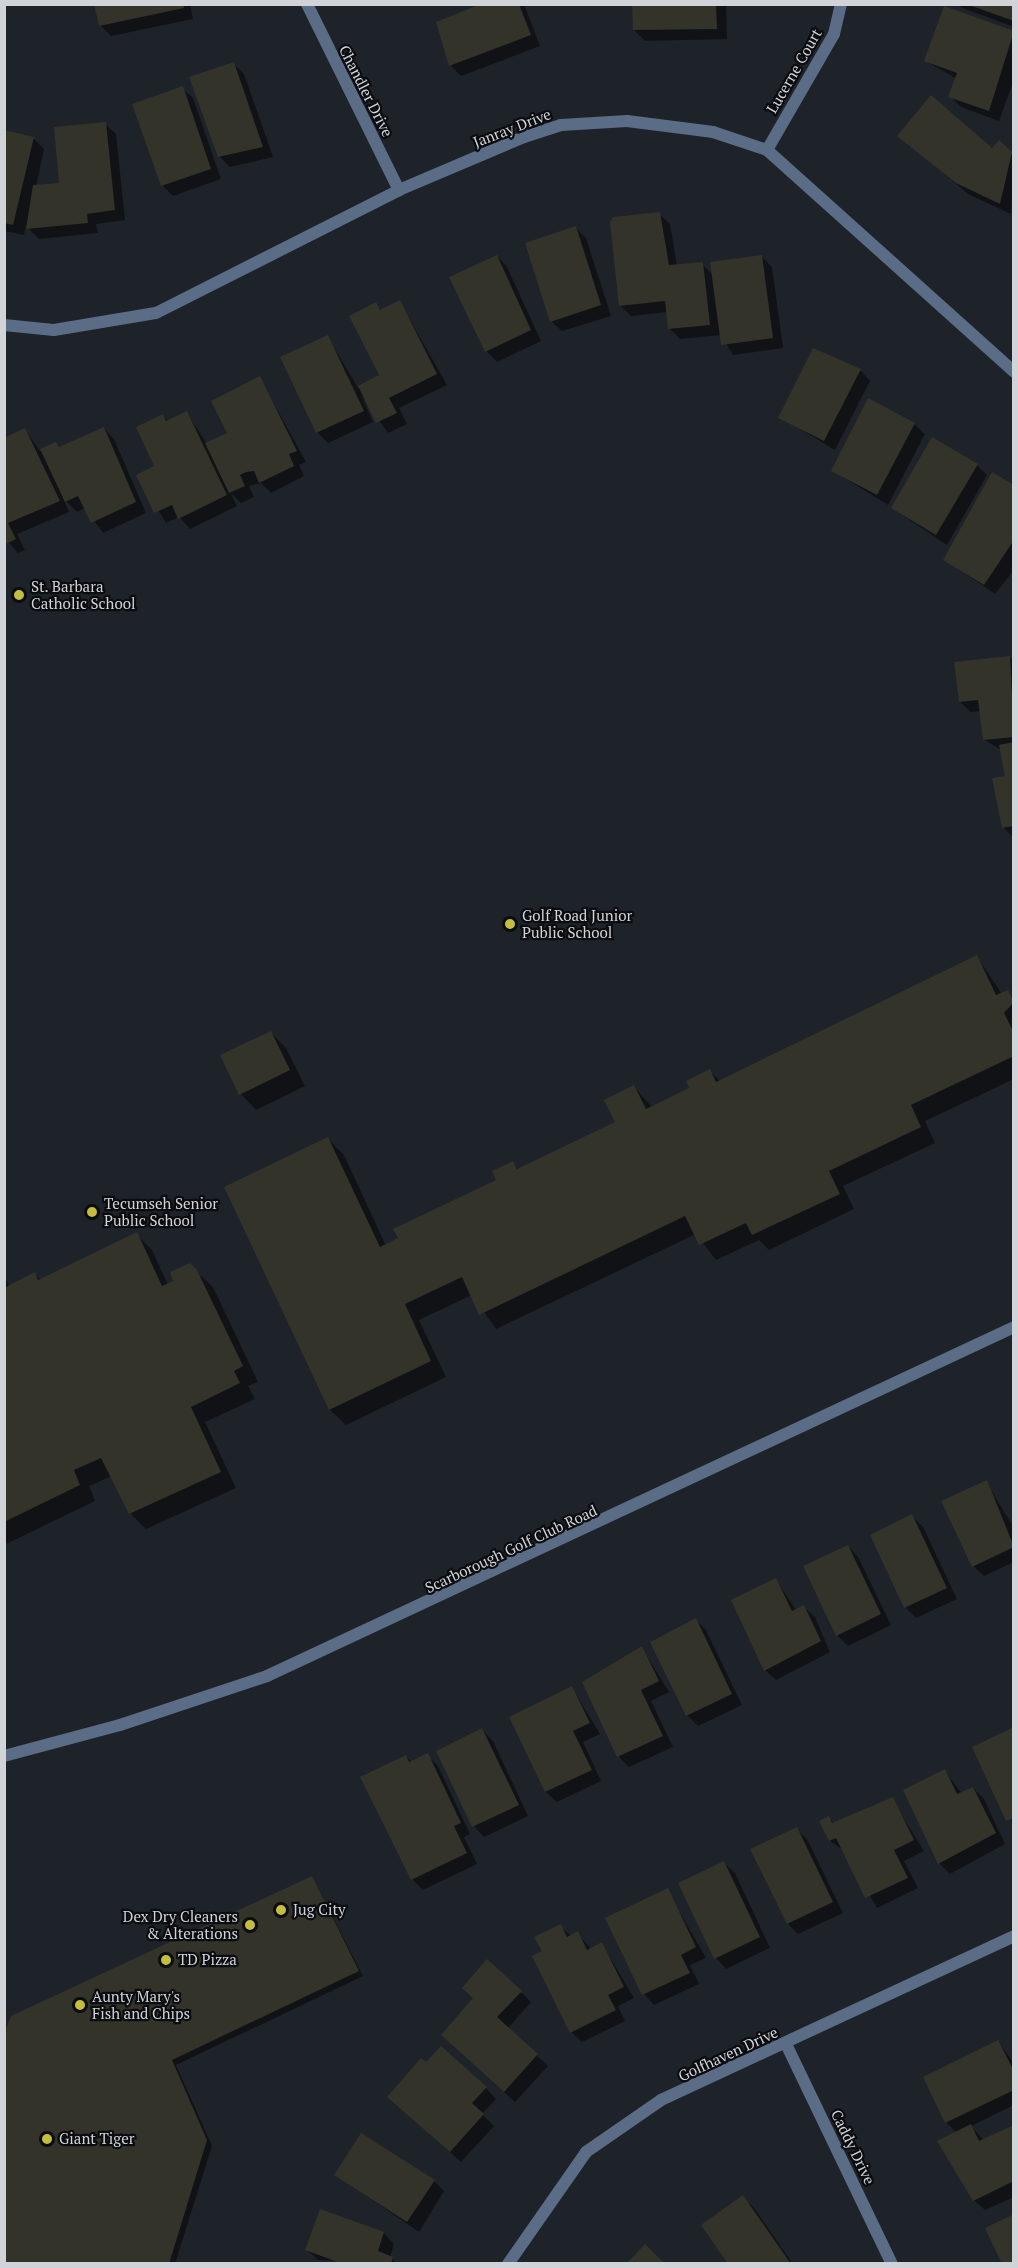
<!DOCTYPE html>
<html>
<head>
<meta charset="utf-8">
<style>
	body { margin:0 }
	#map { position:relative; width:1018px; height:2268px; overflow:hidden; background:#1e232a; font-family:"PT Serif",serif }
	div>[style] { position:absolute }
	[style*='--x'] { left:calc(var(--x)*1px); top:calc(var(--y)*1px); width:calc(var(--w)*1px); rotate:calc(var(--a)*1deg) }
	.shadow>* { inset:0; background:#0007 }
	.building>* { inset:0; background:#33332a }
	.minor>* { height:12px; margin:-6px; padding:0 6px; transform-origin:6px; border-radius:6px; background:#5a6c86 }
	.tertiary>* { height:12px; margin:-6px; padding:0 6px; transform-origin:6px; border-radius:6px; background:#5a6c86 }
	.dots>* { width:16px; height:16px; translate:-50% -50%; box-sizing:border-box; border:3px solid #0a0c0f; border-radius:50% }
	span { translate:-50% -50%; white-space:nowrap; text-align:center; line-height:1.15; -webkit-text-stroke:4.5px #0a0c0f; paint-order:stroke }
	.street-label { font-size:15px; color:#d0d3d8 }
	.poi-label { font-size:15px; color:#d0d3d8 }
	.left { translate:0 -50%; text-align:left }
	.right { translate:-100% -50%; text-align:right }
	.frame { position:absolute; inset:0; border:6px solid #d0d3d8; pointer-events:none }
</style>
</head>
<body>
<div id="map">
	<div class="shadow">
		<div style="clip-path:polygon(96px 4px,190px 4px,193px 19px,111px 36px,100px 25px)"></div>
		<div style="clip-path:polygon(485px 4px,524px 4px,540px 46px,461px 76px,450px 65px)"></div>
		<div style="clip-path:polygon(634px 4px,726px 4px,727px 39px,645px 41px,634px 30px)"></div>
		<div style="clip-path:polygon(958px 4px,1014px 4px,1014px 27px,960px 7px)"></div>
		<div style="clip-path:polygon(1014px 32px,1014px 80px,999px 121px,961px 107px,950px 96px,957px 79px,926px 61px)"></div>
		<div style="clip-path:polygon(233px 63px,244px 74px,273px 157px,230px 167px,219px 156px)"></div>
		<div style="clip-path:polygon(182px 88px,193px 98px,221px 179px,173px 196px,162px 185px)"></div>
		<div style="clip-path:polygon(105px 124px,116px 134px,125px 220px,96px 224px,98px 233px,39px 239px,26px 226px,24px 235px,4px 231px,4px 132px,34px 139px,44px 149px,36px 186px,61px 184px)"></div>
		<div style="clip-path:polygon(899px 135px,992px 150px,999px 142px,1014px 156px,1011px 214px,968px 194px)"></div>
		<div style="clip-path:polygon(659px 214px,670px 224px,677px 266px,702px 264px,713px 275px,762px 257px,772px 267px,783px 348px,733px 355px,721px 335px,680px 339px,669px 328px,668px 312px,631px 316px,620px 305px)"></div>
		<div style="clip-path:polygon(576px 228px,586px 238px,611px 316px,562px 331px,551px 321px)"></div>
		<div style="clip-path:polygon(497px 256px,507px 267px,541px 341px,497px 362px,486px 351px)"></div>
		<div style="clip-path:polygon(400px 302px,447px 385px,399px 408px,407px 424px,388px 433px,361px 395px,373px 422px,328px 443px,317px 432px,328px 337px,358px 388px,381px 376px,375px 304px,382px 311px)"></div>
		<div style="clip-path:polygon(860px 370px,870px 381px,835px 450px,780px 417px)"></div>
		<div style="clip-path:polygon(260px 378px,306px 462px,299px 465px,304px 476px,271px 493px,261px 483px,249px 486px,254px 497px,241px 503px,230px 492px,237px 506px,190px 529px,179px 517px,166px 523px,138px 476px,156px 467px,163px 416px,169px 422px,187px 413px,207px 444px,229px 434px)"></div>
		<div style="clip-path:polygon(914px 424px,925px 434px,888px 505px,833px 471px)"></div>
		<div style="clip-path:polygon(104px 428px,114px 439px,146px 513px,103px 533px,85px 508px,77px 512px,63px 498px,69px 512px,17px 534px,25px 550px,18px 553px,4px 537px,4px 441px,25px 430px,40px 451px,56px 444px,61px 448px)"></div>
		<div style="clip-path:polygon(977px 465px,987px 475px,947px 545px,892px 508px)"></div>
		<div style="clip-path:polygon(1014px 487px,1014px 570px,995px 594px,945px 560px)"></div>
		<div style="clip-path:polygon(1009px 657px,1014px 662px,1014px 838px,1003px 827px,1006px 777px,1001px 750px,985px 740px,981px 711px,971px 712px,960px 702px)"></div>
		<div style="clip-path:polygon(977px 957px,1002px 994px,1014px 998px,1014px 1079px,925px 1121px,935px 1143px,843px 1186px,854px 1209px,769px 1250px,759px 1240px,716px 1260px,696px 1234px,496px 1329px,472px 1295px,419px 1320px,446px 1377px,346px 1425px,330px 1410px,226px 1187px,328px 1139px,344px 1155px,386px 1246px,498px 1181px,513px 1163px,519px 1170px,617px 1123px,634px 1087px,652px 1107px,691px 1089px,710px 1071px,720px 1081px)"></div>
		<div style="clip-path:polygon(270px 1032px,286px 1048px,305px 1086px,256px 1110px,241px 1094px)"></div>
		<div style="clip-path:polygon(136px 1234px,152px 1250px,168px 1285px,196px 1271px,213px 1287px,258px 1382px,248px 1386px,255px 1399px,205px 1422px,236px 1488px,146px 1529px,131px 1514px,112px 1476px,89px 1486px,95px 1501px,4px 1545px,4px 1276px,10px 1287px,35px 1274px,41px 1280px)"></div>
		<div style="clip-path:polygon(986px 1482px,1014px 1528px,1014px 1562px,984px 1576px,973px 1566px)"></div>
		<div style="clip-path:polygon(912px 1516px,923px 1527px,957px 1599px,916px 1618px,905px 1607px)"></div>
		<div style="clip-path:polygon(848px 1546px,858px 1557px,891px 1625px,848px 1646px,837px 1635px)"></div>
		<div style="clip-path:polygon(776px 1580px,796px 1610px,804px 1607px,815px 1617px,830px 1652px,776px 1680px,765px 1670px)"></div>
		<div style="clip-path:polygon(696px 1620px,706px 1630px,742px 1705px,698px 1726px,687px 1715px,653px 1640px)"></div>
		<div style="clip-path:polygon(642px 1648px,669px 1692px,651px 1701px,673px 1747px,629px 1767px,618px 1756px)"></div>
		<div style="clip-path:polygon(572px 1688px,600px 1734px,583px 1742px,601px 1781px,557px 1802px,546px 1792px,511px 1717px)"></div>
		<div style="clip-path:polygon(1014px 1729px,1014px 1826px,974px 1748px)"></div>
		<div style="clip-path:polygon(482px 1730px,493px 1741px,528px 1816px,484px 1837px,474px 1826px)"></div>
		<div style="clip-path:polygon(427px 1755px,438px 1766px,470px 1834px,464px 1837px,477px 1864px,423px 1890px,412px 1879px,406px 1757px,412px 1762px)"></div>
		<div style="clip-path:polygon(945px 1771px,962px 1794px,973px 1788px,984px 1799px,1005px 1844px,950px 1874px,939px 1863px)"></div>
		<div style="clip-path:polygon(892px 1799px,924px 1851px,904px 1861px,918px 1888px,877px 1908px,843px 1850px,830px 1841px,829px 1818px,834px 1824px)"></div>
		<div style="clip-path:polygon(796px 1829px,807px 1839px,843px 1913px,798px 1934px,788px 1924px)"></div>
		<div style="clip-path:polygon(724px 1863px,735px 1873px,770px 1948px,726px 1969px,716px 1958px)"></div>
		<div style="clip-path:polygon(312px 1877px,363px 1976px,176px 2065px,212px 2146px,175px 2264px,4px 2264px)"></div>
		<div style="clip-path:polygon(667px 1890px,706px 1958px,690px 1965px,699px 1984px,654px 2005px,644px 1994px)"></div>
		<div style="clip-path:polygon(560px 1926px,571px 1936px,577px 1933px,591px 1949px,602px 1944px,634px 1998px,618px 2006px,625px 2021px,582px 2042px,571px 2032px,544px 1951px)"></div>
		<div style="clip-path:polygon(521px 1992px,531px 2002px,507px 2029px,548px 2066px,515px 2102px,453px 2046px)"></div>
		<div style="clip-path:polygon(998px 2042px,1014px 2063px,1014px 2105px,971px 2126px,984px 2141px,1014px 2126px,1014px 2197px,985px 2210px,974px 2200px,957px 2133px,946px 2122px)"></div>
		<div style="clip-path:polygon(486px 2088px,496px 2099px,482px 2114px,494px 2126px,461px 2162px,400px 2107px)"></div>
		<div style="clip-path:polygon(336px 2175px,434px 2181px,444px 2191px,419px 2232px)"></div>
		<div style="clip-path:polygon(743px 2197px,754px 2208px,793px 2264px,730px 2264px)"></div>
		<div style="clip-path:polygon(321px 2211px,384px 2233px,394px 2244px,390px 2257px,398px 2264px,318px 2260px,307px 2250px)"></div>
	</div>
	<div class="building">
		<div style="clip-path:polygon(94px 4px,183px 4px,184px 8px,99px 26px)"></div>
		<div style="clip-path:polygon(481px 4px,519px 4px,531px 35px,449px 66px,436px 22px)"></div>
		<div style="clip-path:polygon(632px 4px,716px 4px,717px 29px,633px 30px)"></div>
		<div style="clip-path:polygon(969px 4px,1014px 4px,1014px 21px,969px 5px)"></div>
		<div style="clip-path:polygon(944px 6px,1014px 31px,989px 111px,948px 97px,957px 73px,924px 61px)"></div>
		<div style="clip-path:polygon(234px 62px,263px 147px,218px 157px,189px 77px)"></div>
		<div style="clip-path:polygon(183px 86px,211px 169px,161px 186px,132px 104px)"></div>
		<div style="clip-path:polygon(931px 95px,992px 148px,999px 140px,1012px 152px,1000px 204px,956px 183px,897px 136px)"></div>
		<div style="clip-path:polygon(106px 122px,115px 210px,87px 214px,88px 223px,26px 229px,33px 185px,59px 183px,54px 127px)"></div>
		<div style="clip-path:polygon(4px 130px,34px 137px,13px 225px,4px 223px)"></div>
		<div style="clip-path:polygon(660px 212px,669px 265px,703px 262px,710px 325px,668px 329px,665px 301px,619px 306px,610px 222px,613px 217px)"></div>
		<div style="clip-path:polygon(576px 226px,601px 305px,550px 322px,525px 243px)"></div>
		<div style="clip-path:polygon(497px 255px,531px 330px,485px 352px,449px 277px)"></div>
		<div style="clip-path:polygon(762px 255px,773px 338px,721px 345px,710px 262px)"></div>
		<div style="clip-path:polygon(400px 300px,437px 374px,389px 398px,397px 413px,376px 423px,358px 386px,379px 375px,349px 316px,376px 302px,380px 310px)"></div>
		<div style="clip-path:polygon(328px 335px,364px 411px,316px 433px,280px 357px)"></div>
		<div style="clip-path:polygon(813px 348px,861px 369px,824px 441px,778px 418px)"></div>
		<div style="clip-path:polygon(260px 376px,297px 451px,289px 454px,294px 466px,259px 483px,254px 471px,246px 472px,240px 475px,245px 486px,229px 493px,205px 443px,227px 433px,211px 401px)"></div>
		<div style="clip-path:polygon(868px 398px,915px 423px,877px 495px,831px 471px)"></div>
		<div style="clip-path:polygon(187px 411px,227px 495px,178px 519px,172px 505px,154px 513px,136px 475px,154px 466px,136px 427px,163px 414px,166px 421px)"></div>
		<div style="clip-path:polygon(104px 427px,136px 502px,91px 523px,78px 496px,65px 502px,40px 449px,56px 442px,59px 447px)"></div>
		<div style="clip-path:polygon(25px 428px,60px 501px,8px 523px,16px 539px,6px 544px,4px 438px)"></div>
		<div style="clip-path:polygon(932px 437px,978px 464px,936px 535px,891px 508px)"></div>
		<div style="clip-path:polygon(992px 472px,1014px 485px,1014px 540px,984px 585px,943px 560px)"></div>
		<div style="clip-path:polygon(1010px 656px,1014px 737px,983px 740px,978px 700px,959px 702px,954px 662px)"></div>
		<div style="clip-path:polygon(1014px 742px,1014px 826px,1002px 828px,992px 778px,1005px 776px,999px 745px)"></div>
		<div style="clip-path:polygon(977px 955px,996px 995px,1008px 990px,1014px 1002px,1004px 1013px,1014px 1033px,1014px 1056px,911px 1105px,921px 1127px,829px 1171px,840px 1194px,752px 1235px,746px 1223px,699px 1245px,685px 1216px,479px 1315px,462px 1277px,405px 1304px,431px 1361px,329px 1410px,224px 1187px,328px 1137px,380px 1247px,398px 1238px,393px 1229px,496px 1180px,492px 1171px,513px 1161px,517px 1169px,615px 1122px,604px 1100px,634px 1085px,646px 1109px,689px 1088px,686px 1081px,710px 1069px,716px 1082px)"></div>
		<div style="clip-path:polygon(271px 1031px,290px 1070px,239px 1095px,220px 1055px)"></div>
		<div style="clip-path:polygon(137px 1232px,162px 1286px,173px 1281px,170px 1272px,190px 1263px,197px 1270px,243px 1366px,234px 1371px,240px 1383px,191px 1407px,221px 1472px,129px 1514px,101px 1458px,74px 1470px,80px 1485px,4px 1522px,4px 1288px,35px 1272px,38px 1280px)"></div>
		<div style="clip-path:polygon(987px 1480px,1014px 1547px,972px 1567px,941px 1501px)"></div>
		<div style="clip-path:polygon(912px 1514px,947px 1588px,904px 1608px,870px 1535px)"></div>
		<div style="clip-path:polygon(848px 1545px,881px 1614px,836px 1636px,803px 1566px)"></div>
		<div style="clip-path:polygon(776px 1578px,792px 1611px,804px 1605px,821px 1641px,764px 1671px,731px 1600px)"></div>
		<div style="clip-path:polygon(696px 1618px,732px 1694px,686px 1716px,650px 1642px)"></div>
		<div style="clip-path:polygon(642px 1646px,659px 1681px,641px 1690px,663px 1736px,617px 1757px,582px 1682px)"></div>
		<div style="clip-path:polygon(572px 1686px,590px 1723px,573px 1731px,592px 1770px,545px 1792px,509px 1717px)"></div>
		<div style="clip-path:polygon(1014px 1727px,1014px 1818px,1006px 1821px,972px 1747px)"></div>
		<div style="clip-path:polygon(482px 1728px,519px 1805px,472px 1827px,436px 1751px)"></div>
		<div style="clip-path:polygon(428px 1753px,461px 1823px,454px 1826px,467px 1853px,411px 1880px,360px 1777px,406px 1755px,409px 1762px)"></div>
		<div style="clip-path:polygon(945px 1769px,957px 1794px,973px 1787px,996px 1833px,938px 1864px,903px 1790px)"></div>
		<div style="clip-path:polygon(893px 1797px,914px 1840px,894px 1850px,908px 1878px,865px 1898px,836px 1838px,829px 1841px,819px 1821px,829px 1816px,832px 1823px)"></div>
		<div style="clip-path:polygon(797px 1827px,833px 1902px,787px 1924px,750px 1849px)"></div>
		<div style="clip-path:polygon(724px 1861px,760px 1937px,714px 1959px,678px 1883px)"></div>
		<div style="clip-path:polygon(312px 1876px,359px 1971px,172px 2060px,207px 2140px,169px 2264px,4px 2264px,4px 2034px,11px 2016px)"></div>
		<div style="clip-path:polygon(668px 1888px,696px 1947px,681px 1955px,690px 1973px,642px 1995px,605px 1918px)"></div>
		<div style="clip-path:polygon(561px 1924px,567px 1937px,578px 1931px,587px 1950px,602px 1942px,624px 1987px,608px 1995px,616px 2010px,570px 2033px,532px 1956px,542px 1951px,534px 1937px)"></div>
		<div style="clip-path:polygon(487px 1959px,522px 1991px,497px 2017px,538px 2054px,504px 2092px,441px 2035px,473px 1998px,462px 1988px)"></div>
		<div style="clip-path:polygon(998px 2040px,1014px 2071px,1014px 2090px,945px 2123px,923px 2077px)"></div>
		<div style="clip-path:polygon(441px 2046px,487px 2087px,472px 2103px,484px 2114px,450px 2152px,387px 2097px,421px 2058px,426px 2062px)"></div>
		<div style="clip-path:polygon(971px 2124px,979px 2141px,1014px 2125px,1014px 2181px,973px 2201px,937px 2141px)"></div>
		<div style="clip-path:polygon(361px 2133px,435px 2180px,407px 2222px,334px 2175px)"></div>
		<div style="clip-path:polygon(743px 2195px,791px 2264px,728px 2264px,701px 2225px)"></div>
		<div style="clip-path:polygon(320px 2209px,384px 2232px,378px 2251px,393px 2257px,391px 2264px,343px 2264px,305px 2250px)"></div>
		<div style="clip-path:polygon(1014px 2214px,1014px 2264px,1002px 2264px,985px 2228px)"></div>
		<div style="clip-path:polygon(645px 2244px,665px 2264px,626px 2264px)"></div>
	</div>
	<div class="minor">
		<div style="--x:307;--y:4;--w:208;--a:63.7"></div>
		<div style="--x:767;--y:150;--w:134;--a:-60"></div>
		<div style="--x:834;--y:34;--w:31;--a:-77"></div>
		<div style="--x:4;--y:325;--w:50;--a:5.7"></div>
		<div style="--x:54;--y:330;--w:103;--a:-9.5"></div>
		<div style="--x:156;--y:313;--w:272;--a:-26.8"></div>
		<div style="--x:399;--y:190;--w:136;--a:-23"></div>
		<div style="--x:524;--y:137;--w:39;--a:-18"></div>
		<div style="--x:561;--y:125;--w:66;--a:-3.5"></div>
		<div style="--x:627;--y:121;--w:87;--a:7.3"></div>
		<div style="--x:713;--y:132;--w:57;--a:18.4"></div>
		<div style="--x:767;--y:150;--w:332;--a:41.9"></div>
		<div style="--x:786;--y:2044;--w:244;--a:64.3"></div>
		<div style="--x:508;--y:2264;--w:136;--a:-55.1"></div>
		<div style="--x:586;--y:2152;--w:91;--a:-34.7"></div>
		<div style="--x:661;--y:2100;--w:389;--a:-24.9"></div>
	</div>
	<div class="tertiary">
		<div style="--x:4;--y:1756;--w:120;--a:-15"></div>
		<div style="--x:120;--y:1725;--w:155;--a:-18.4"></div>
		<div style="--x:267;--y:1676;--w:825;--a:-25.04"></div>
	</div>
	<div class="dots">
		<div style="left:19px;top:595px;background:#c4bd3e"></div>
		<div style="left:510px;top:924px;background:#c4bd3e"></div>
		<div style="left:92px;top:1212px;background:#c4bd3e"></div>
		<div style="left:281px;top:1910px;background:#c4bd3e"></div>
		<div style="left:250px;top:1925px;background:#c4bd3e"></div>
		<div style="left:166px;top:1960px;background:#c4bd3e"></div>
		<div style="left:80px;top:2005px;background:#c4bd3e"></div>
		<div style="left:47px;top:2139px;background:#c4bd3e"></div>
	</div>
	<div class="street-label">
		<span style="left:794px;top:71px;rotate:-60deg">Lucerne Court</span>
		<span style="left:366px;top:91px;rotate:63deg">Chandler Drive</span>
		<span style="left:512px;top:128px;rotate:-21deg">Janray Drive</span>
		<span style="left:511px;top:1549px;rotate:-25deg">Scarborough Golf Club Road</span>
		<span style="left:728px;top:2054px;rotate:-25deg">Golfhaven Drive</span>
		<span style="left:853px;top:2147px;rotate:64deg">Caddy Drive</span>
	</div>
	<div class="poi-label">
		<span class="left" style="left:31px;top:595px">St. Barbara<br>Catholic School</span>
		<span class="left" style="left:522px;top:924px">Golf Road Junior<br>Public School</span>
		<span class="left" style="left:104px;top:1212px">Tecumseh Senior<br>Public School</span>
		<span class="left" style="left:293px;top:1910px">Jug City</span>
		<span class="right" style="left:238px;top:1925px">Dex Dry Cleaners<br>&amp; Alterations</span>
		<span class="left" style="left:178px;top:1960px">TD Pizza</span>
		<span class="left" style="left:92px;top:2005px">Aunty Mary's<br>Fish and Chips</span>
		<span class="left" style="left:59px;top:2139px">Giant Tiger</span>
	</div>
	<div class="frame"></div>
</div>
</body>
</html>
